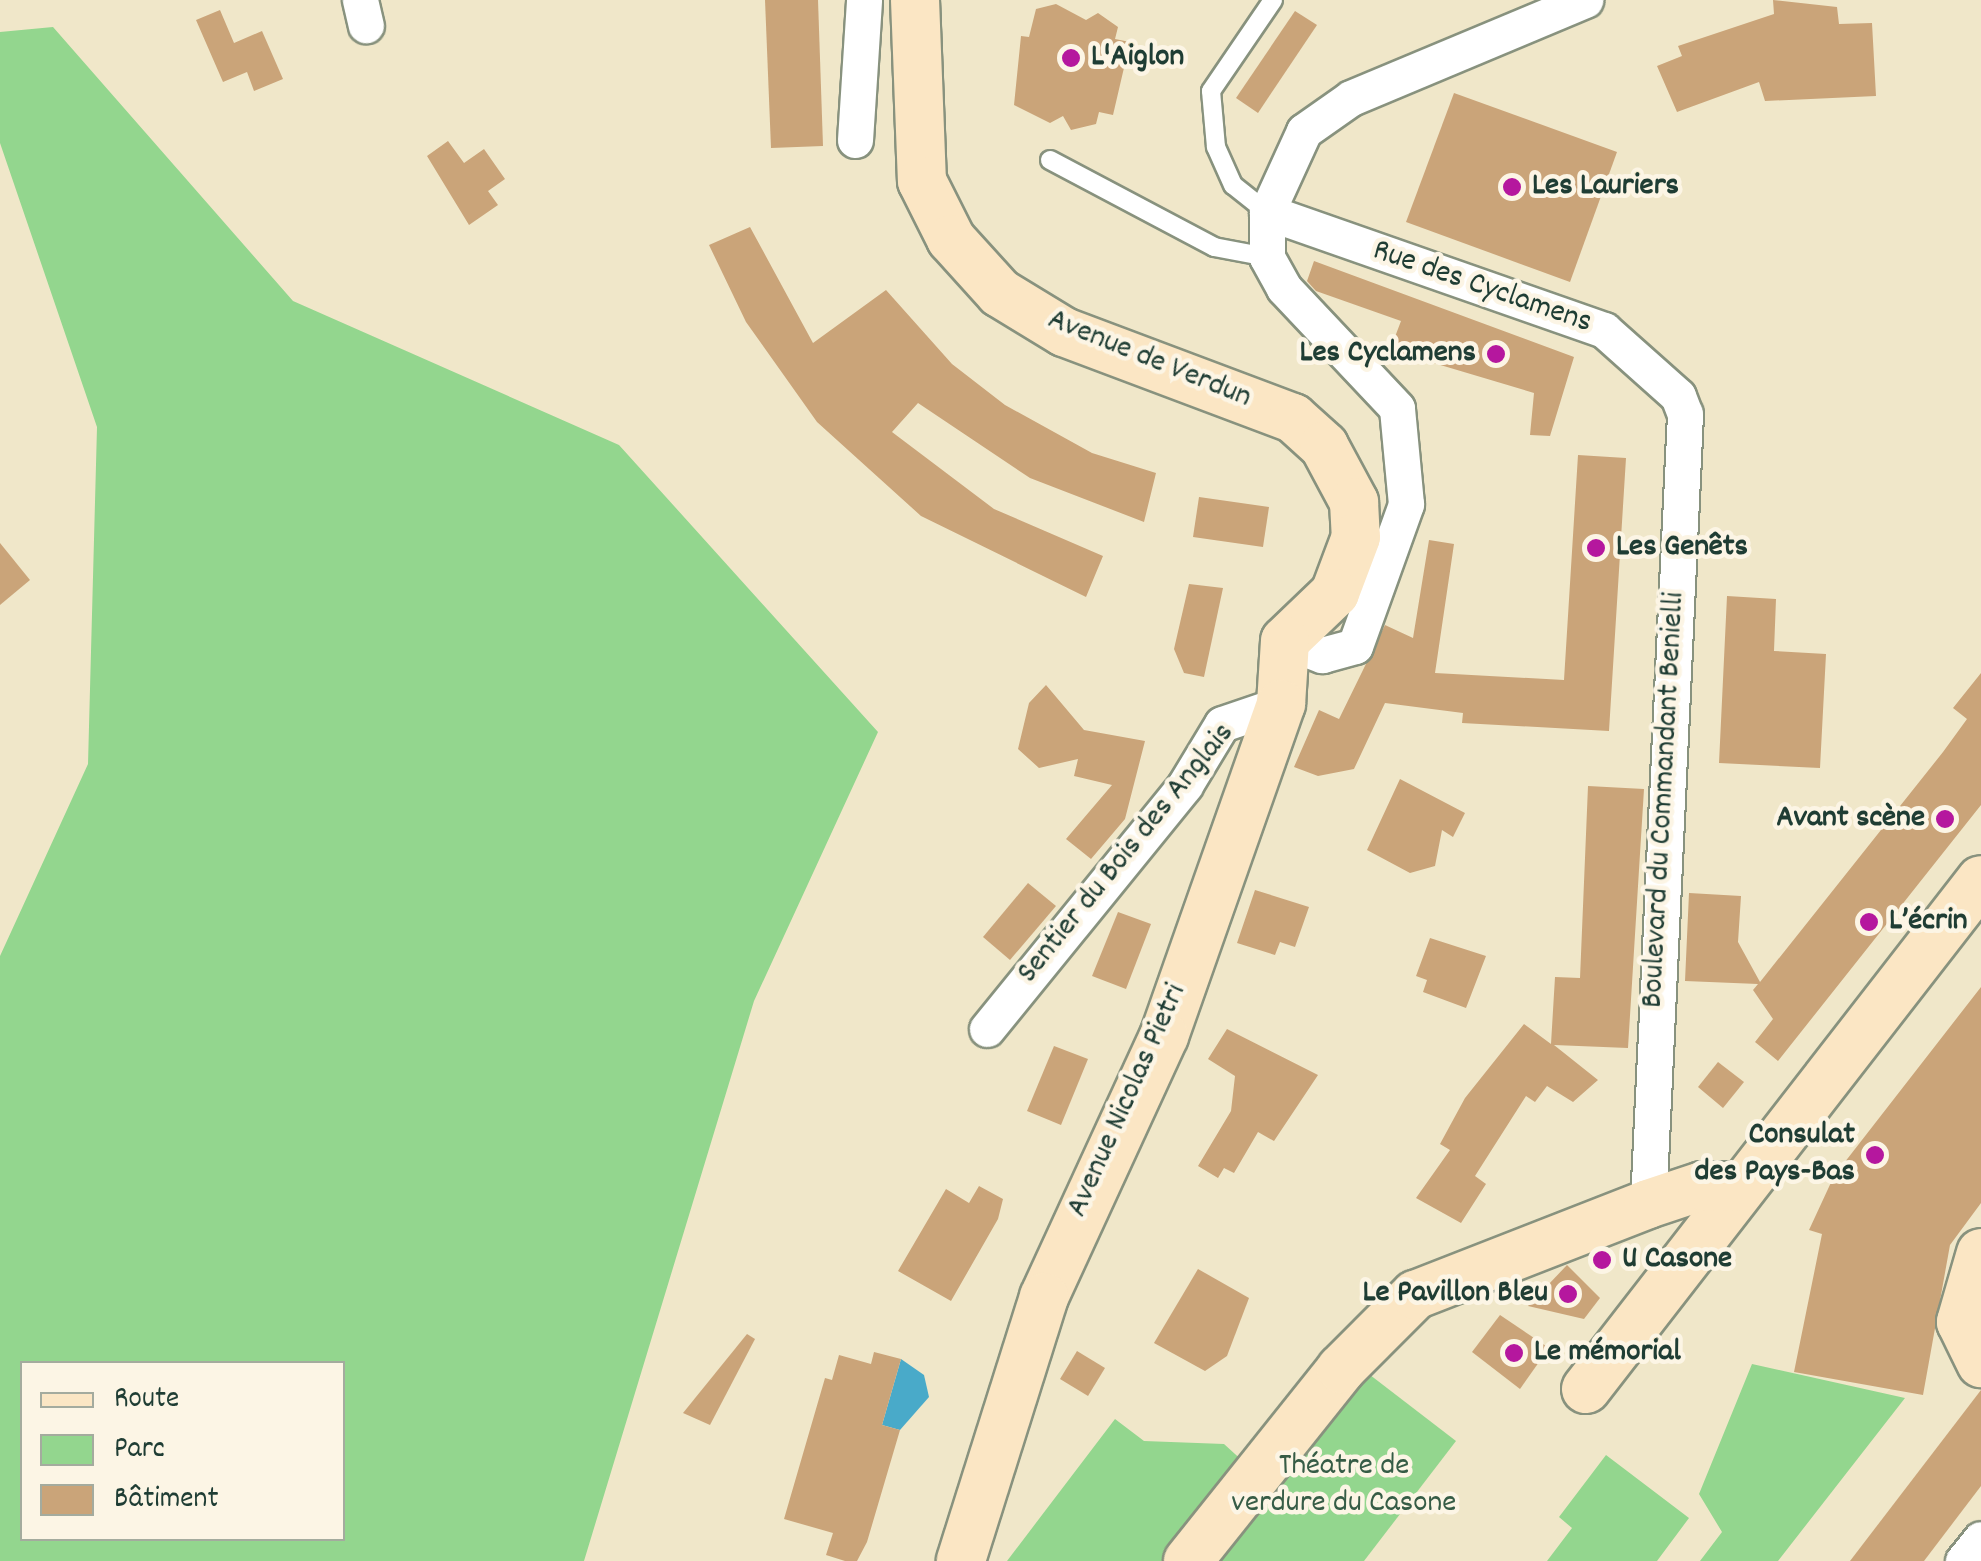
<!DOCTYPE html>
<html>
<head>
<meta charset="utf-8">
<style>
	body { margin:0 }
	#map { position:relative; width:1981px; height:1561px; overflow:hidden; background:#f0e7c9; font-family:Dekko,sans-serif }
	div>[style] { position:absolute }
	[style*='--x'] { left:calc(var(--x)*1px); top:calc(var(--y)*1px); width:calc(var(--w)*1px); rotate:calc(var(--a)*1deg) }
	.green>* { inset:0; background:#93d68e }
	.water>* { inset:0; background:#49aac9 }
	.building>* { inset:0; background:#caa479 }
	.roads { filter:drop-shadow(2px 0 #88927e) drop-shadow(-2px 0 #88927e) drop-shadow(0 2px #88927e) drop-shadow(0 -2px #88927e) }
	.lane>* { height:18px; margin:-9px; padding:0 9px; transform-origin:9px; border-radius:9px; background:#fff }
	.street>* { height:35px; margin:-17.5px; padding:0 17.5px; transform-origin:17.5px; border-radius:17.5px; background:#fff }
	.secondary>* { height:48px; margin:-24px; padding:0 24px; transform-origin:24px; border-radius:24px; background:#fbe6c4 }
	.dots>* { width:28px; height:28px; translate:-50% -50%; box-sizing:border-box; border:5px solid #fcf5e5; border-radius:50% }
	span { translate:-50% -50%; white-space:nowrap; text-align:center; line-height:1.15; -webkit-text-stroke:9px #fcf5e5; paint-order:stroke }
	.poi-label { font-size:32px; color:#1f3d34; font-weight:700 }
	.left { translate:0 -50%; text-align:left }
	.right { translate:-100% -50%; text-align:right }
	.street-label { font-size:32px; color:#1f3d34 }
	.park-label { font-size:32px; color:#365c46 }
	.legend { position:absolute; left:20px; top:1361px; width:325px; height:180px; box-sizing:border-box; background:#fcf5e5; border:2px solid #a4ab9e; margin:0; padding:12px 18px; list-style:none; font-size:30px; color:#1f3d34 }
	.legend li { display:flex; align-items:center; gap:20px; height:50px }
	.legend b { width:50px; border:2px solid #a4ab9e }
</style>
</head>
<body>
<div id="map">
	<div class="green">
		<div style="clip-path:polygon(evenodd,53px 27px,293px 301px,619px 445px,878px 732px,754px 1001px,584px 1561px,0 1561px,0 956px,88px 764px,97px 427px,0 143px,0 32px,53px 27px,22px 1364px,342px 1364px,342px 1538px,22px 1538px,22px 1364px)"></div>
		<div style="clip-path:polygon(1752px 1364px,1905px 1398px,1778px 1561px,1700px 1561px,1722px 1532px,1699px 1494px)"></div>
		<div style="clip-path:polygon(1361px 1368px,1456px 1441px,1364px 1561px,1207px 1561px)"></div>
		<div style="clip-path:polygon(1115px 1419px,1144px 1441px,1224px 1444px,1246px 1464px,1169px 1561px,1007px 1561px)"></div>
		<div style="clip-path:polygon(1606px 1455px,1689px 1518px,1657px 1561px,1547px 1561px,1572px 1528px,1559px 1517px)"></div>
	</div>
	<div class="water">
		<div style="clip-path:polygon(901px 1359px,924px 1375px,929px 1397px,900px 1430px,882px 1425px)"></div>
	</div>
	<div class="building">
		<div style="clip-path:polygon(765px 0,818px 0,823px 146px,771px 148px)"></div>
		<div style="clip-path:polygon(1773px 0,1837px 7px,1839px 24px,1872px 23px,1876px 96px,1765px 101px,1759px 82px,1677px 112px,1657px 66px,1682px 56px,1678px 46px,1774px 14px)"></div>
		<div style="clip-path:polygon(1056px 4px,1086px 20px,1098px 13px,1118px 27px,1115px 39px,1130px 42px,1113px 115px,1099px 112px,1096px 124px,1071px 130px,1063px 116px,1050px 123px,1014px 105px,1021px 36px,1029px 37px,1036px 9px)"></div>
		<div style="clip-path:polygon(220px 10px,234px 43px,262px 31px,283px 79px,254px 91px,247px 72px,223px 82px,196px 20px)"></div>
		<div style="clip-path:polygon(1295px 11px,1317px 25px,1258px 113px,1236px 98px)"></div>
		<div style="clip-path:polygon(1454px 93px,1617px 152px,1570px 282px,1406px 222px)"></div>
		<div style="clip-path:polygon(448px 141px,464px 163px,484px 149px,505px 179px,488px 191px,498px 205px,469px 225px,427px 156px)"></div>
		<div style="clip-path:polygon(750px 227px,813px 343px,886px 290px,952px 364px,1005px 405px,1092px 453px,1156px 473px,1144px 522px,1030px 478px,918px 403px,892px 432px,994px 509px,1103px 556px,1086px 597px,921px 516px,817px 422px,746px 322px,709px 245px)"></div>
		<div style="clip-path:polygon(1314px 261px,1574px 357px,1550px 436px,1530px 435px,1534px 393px,1390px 350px,1401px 321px,1316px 291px,1307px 281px)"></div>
		<div style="clip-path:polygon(1578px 455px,1626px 458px,1609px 731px,1462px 723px,1463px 713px,1385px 703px,1354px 769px,1318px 776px,1294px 767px,1319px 710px,1339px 719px,1385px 625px,1413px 638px,1429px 540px,1454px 544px,1435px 673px,1564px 680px)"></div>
		<div style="clip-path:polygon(1199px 497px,1269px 507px,1263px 547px,1193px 537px)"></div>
		<div style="clip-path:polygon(0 543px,30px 580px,0 605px)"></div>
		<div style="clip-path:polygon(1189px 584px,1223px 588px,1204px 677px,1184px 673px,1174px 649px)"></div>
		<div style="clip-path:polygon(1727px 596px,1776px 599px,1774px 651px,1826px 654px,1820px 768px,1719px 763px)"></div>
		<div style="clip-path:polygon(1981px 673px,1981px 805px,1778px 1061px,1755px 1042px,1773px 1019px,1753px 990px,1758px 984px,1685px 981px,1689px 893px,1741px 896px,1738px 942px,1760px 982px,1943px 752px,1967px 719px,1953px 708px)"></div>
		<div style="clip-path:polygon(1046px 685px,1084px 730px,1145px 741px,1125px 819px,1091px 859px,1066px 839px,1112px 785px,1074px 776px,1078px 759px,1039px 768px,1018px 749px,1029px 703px)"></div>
		<div style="clip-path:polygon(1400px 779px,1465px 813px,1453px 837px,1442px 830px,1435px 866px,1410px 873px,1367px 850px)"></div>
		<div style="clip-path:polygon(1588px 786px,1644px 789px,1628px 1048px,1554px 1045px,1598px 1080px,1573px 1102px,1547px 1086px,1535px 1102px,1526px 1096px,1475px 1176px,1486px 1184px,1461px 1223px,1416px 1198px,1450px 1150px,1440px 1144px,1465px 1098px,1524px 1024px,1551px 1044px,1555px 977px,1580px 978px)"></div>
		<div style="clip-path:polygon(1028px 883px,1056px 906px,1010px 960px,983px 937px)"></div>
		<div style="clip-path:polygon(1255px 890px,1309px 907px,1295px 947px,1280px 942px,1275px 955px,1237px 943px)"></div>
		<div style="clip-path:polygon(1118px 912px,1151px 924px,1126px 989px,1092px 976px)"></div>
		<div style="clip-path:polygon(1430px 938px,1486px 956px,1466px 1008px,1423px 992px,1427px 980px,1416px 976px)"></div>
		<div style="clip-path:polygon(1981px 987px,1981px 1203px,1950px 1245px,1923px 1395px,1794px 1372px,1822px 1234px,1809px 1230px,1834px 1176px)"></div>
		<div style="clip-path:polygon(1227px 1029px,1318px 1075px,1274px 1141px,1258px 1132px,1234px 1173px,1224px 1168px,1218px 1178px,1198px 1166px,1231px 1111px,1235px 1076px,1208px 1059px)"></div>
		<div style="clip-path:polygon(1054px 1046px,1088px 1059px,1061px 1125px,1027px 1111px)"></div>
		<div style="clip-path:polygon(1718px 1062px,1744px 1082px,1723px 1108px,1698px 1087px)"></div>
		<div style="clip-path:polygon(979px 1186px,1003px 1199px,998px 1219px,951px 1301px,898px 1271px,946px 1189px,969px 1203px)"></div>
		<div style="clip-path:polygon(1567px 1265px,1600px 1298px,1584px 1319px,1528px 1306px)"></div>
		<div style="clip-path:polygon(1198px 1269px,1249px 1298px,1227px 1356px,1205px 1371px,1154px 1343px)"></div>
		<div style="clip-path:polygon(1500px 1315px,1549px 1348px,1520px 1389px,1472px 1352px)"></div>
		<div style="clip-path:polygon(747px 1334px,755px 1339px,710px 1425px,683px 1413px)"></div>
		<div style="clip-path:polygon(1077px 1351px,1105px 1368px,1088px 1396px,1060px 1379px)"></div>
		<div style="clip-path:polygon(874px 1352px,901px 1359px,882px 1425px,900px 1430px,867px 1542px,857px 1561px,845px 1561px,826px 1555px,833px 1533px,784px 1519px,825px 1378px,832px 1380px,839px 1355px,871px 1364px)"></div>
		<div style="clip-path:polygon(1981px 1390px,1981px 1486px,1924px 1561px,1850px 1561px)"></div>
	</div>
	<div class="roads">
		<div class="lane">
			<div style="--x:1050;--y:160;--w:186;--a:27.9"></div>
			<div style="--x:1214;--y:247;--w:54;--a:10.7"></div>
			<div style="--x:1267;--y:212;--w:43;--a:-141.5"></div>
			<div style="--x:1233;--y:185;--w:42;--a:-114.1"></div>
			<div style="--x:1216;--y:147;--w:56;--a:-95.1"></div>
			<div style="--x:1211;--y:91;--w:110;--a:-55.7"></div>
		</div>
		<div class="street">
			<div style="--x:360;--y:0;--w:26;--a:77"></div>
			<div style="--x:855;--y:140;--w:140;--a:-86.3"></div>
			<div style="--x:1267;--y:212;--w:357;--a:19.3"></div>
			<div style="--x:1604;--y:330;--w:99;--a:41.7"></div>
			<div style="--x:1678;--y:396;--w:19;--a:69"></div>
			<div style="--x:1685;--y:414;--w:791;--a:92.68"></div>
			<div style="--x:1285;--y:641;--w:40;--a:21"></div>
			<div style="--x:1322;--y:655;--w:34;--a:-15"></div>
			<div style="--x:1355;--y:646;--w:151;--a:-70.2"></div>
			<div style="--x:1406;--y:504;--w:96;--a:-95.4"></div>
			<div style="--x:1397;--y:408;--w:165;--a:-133.3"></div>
			<div style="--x:1284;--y:288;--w:35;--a:-119"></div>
			<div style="--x:1267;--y:257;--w:45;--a:-90"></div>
			<div style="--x:1267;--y:212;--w:89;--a:-65.4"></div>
			<div style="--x:1304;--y:131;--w:57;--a:-35.1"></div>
			<div style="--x:1351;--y:98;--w:254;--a:-22.7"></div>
			<div style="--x:987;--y:1029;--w:314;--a:-50.9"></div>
			<div style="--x:1185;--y:785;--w:71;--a:-58.8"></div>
			<div style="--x:1222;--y:724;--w:62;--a:-18.7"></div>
			<div style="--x:1963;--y:1561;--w:28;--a:-51"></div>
		</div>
		<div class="secondary">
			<div style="--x:915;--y:0;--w:181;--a:87.8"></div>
			<div style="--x:922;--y:181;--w:65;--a:63.4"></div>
			<div style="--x:951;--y:239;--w:73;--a:47.8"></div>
			<div style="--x:1000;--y:293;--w:75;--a:31.4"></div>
			<div style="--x:1064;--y:332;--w:245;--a:20.6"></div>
			<div style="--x:1293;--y:418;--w:42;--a:42.1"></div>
			<div style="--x:1324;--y:446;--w:64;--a:61.8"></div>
			<div style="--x:1354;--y:502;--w:35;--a:87"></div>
			<div style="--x:1356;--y:537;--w:60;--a:110.6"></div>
			<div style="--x:1335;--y:593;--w:69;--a:136.2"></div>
			<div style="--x:1285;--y:641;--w:63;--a:93.6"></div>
			<div style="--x:1281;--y:704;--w:352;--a:109.4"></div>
			<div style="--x:1164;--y:1036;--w:287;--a:114.7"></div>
			<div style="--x:1044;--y:1297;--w:277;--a:107.5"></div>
			<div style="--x:1981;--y:1253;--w:72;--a:106.2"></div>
			<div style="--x:1961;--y:1322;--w:46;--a:64"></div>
			<div style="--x:1586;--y:1389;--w:644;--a:-52.19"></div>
			<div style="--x:1188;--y:1561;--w:246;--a:-51.4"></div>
			<div style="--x:1341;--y:1369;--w:105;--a:-45"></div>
			<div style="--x:1415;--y:1295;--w:250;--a:-21.3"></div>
			<div style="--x:1648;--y:1204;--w:57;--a:-18.4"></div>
			<div style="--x:1702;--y:1186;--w:39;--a:1"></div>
		</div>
	</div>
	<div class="dots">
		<div style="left:1071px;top:58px;background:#b5179e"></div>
		<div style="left:1512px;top:187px;background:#b5179e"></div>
		<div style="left:1496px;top:354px;background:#b5179e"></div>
		<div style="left:1596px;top:548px;background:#b5179e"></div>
		<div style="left:1945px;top:819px;background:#b5179e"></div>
		<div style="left:1869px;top:922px;background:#b5179e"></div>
		<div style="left:1875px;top:1155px;background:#b5179e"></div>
		<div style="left:1602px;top:1260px;background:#b5179e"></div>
		<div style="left:1568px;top:1294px;background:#b5179e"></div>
		<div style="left:1514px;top:1353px;background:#b5179e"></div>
	</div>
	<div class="poi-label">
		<span class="left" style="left:1091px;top:58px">L'Aiglon</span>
		<span class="left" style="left:1532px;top:187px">Les Lauriers</span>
		<span class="right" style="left:1476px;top:354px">Les Cyclamens</span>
		<span class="left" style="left:1616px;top:548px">Les Genêts</span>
		<span class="right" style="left:1925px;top:819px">Avant scène</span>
		<span class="left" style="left:1889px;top:922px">L’écrin</span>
		<span class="right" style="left:1855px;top:1155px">Consulat<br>des Pays-Bas</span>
		<span class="left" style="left:1622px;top:1260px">U Casone</span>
		<span class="right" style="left:1548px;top:1294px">Le Pavillon Bleu</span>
		<span class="left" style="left:1534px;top:1353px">Le mémorial</span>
	</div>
	<div class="street-label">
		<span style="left:1482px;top:288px;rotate:19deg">Rue des Cyclamens</span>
		<span style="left:1149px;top:360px;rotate:22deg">Avenue de Verdun</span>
		<span style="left:1665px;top:800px;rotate:-87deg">Boulevard du Commandant Benielli</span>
		<span style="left:1127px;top:854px;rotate:-51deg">Sentier du Bois des Anglais</span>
		<span style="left:1128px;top:1101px;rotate:-66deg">Avenue Nicolas Pietri</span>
	</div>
	<div class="park-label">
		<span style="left:1344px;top:1486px">Théatre de<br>verdure du Casone</span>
	</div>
	<ul class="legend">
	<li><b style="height:12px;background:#fbe6c4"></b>Route</li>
	<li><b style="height:28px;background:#93d68e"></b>Parc</li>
	<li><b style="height:28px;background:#caa479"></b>Bâtiment</li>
	</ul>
</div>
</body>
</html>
